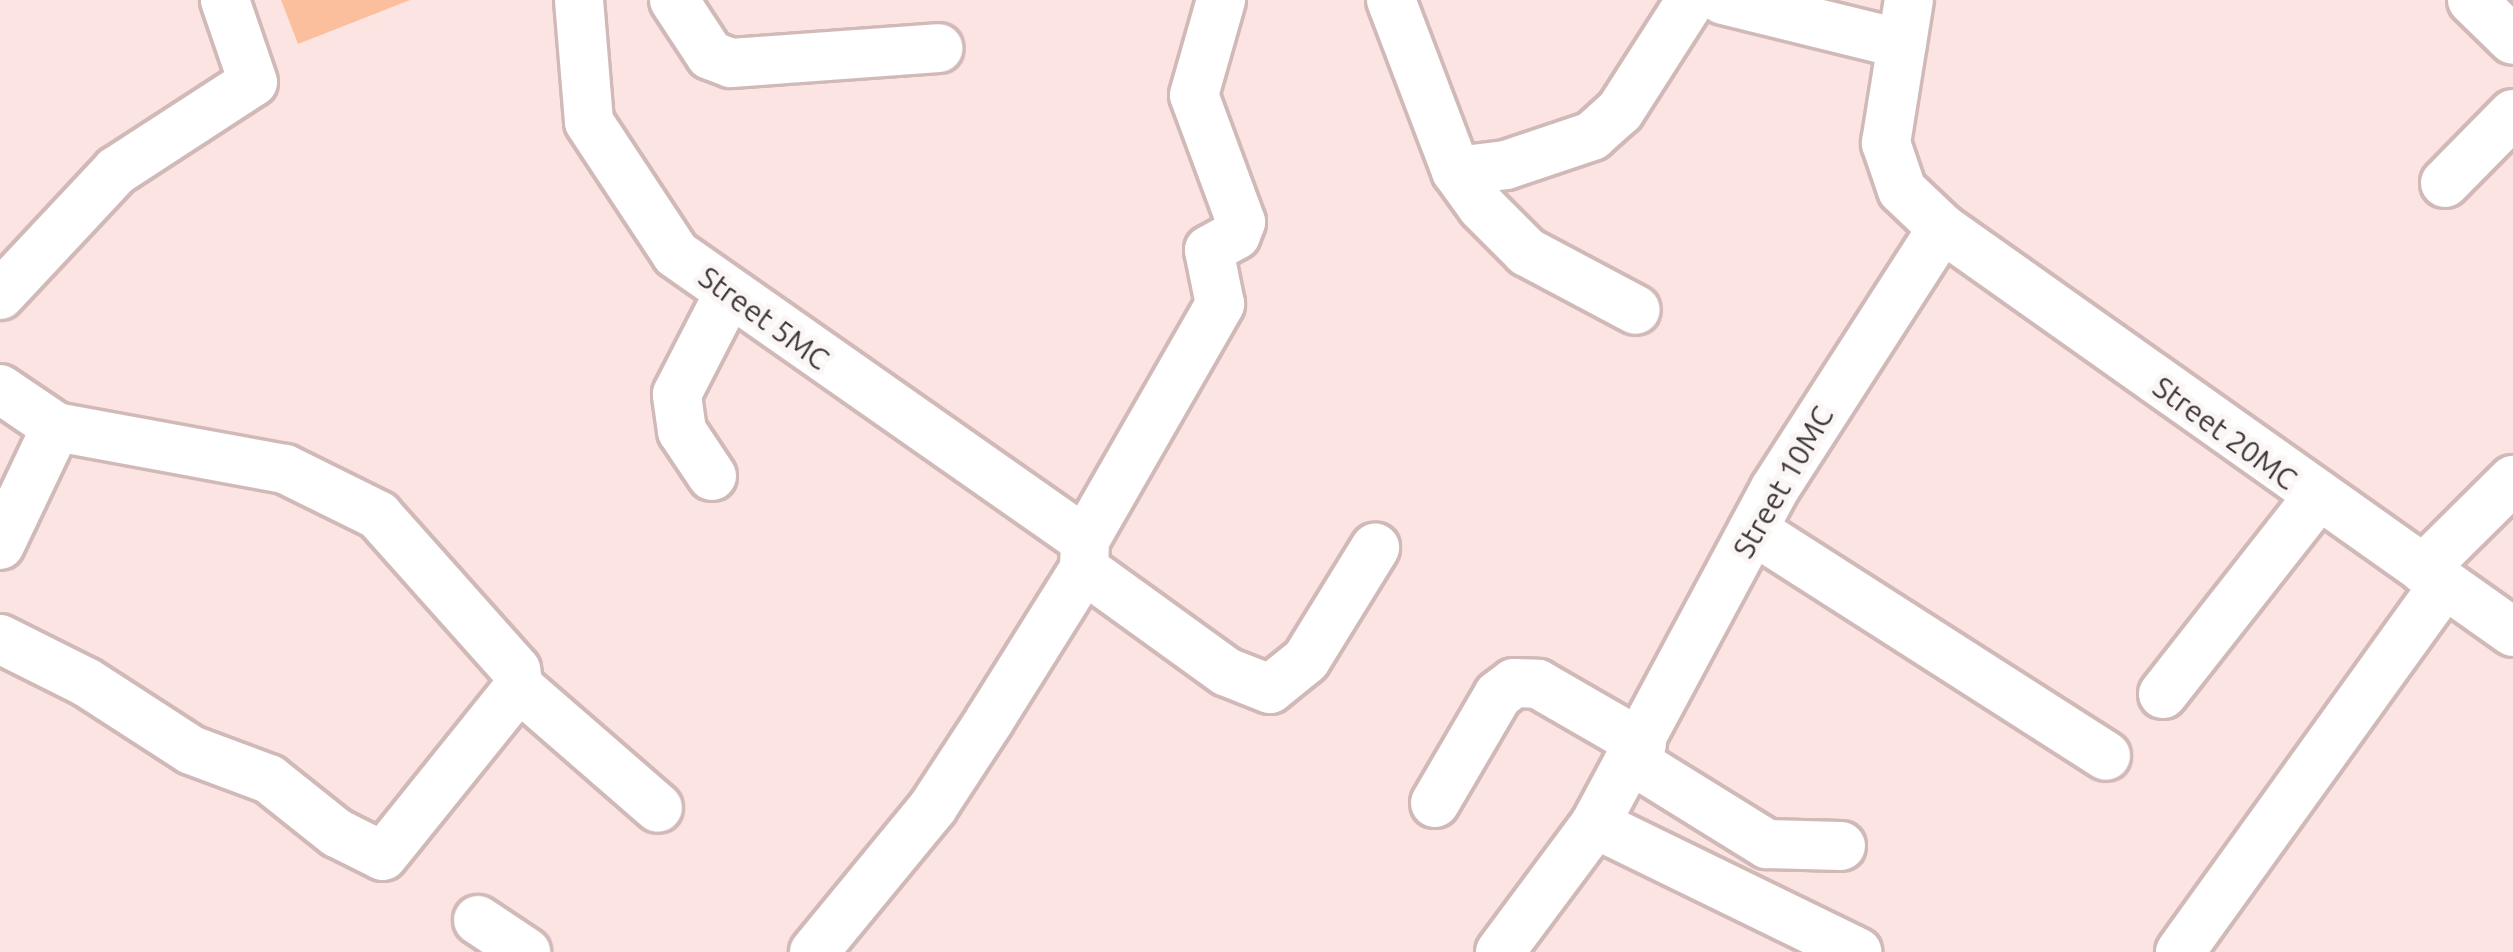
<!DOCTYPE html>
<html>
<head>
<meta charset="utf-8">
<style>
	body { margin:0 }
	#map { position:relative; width:2513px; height:952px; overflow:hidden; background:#fce4e3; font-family:Ubuntu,sans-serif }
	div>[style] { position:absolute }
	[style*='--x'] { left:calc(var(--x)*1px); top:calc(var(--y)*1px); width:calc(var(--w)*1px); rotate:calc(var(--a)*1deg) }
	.building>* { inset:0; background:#fcbf9d }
	.roads { filter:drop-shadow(3px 0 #d1b9b8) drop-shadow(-3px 0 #d1b9b8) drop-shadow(0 3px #d1b9b8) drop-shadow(0 -3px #d1b9b8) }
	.minor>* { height:48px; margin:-24px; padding:0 24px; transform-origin:24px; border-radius:24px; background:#fff }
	span { translate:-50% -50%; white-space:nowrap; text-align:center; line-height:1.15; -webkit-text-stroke:10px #fbf6f6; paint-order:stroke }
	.street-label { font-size:30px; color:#403636 }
</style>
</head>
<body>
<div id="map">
	<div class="building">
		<div style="clip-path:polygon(281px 0,410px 0,298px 44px)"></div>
	</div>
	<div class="roads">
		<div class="minor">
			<div style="--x:579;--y:0;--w:122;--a:85.3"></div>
			<div style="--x:589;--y:122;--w:158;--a:56.6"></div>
			<div style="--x:676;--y:254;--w:499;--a:35"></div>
			<div style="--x:674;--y:0;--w:66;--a:56.8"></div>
			<div style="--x:710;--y:55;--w:22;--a:21"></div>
			<div style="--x:731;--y:63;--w:208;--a:-4.1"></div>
			<div style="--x:1391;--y:0;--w:183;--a:69.2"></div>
			<div style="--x:1456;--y:171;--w:44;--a:54.2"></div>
			<div style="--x:1482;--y:207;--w:64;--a:45"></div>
			<div style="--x:1527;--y:252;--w:123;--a:28"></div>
			<div style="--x:1723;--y:0;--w:184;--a:13.8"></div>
			<div style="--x:2472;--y:0;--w:57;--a:44.3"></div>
			<div style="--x:1456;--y:171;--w:50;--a:-6.8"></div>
			<div style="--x:1506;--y:165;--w:91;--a:-18.6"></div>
			<div style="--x:1592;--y:136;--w:38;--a:-42"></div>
			<div style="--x:1620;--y:111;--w:132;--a:-57.4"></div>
			<div style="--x:2445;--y:183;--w:97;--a:-45.4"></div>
			<div style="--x:1942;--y:228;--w:699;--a:35.28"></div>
			<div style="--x:0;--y:295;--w:170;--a:-46.9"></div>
			<div style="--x:116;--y:171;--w:163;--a:-33"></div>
			<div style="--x:253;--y:82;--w:87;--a:-108.9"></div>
			<div style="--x:0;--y:389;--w:68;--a:34.2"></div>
			<div style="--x:56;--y:427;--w:233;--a:10.4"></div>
			<div style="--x:285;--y:469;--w:104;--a:26.3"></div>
			<div style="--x:378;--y:515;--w:208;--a:48.3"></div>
			<div style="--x:516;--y:670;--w:17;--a:80"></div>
			<div style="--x:519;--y:687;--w:184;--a:41"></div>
			<div style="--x:712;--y:476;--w:54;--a:-123.7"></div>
			<div style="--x:682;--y:431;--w:37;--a:-98"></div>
			<div style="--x:677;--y:394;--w:114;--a:-62.8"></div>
			<div style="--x:1753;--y:530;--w:419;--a:32.6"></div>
			<div style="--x:0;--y:545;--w:131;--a:-64.6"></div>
			<div style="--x:1084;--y:569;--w:176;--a:35.8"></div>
			<div style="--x:1227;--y:672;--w:46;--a:21.6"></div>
			<div style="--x:1270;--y:689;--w:46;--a:-38.9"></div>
			<div style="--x:1306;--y:660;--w:132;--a:-58.4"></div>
			<div style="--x:2423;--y:569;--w:127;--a:-44.7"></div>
			<div style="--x:0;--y:639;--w:96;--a:26.6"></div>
			<div style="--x:86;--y:682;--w:125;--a:32.9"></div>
			<div style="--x:191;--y:750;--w:83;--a:20.4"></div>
			<div style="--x:269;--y:779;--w:87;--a:38.5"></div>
			<div style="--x:337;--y:833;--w:51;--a:26.6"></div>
			<div style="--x:383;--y:856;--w:217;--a:-51.2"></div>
			<div style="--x:2163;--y:694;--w:248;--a:-51.9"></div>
			<div style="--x:1633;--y:761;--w:158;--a:31.8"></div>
			<div style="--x:1767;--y:844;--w:74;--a:1.5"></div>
			<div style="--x:1435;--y:803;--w:125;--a:-59.7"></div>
			<div style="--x:1498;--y:695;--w:20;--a:-37"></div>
			<div style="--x:1514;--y:683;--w:24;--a:2"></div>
			<div style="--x:1538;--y:684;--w:120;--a:30"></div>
			<div style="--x:1595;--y:824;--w:292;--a:26"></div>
			<div style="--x:478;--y:920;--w:58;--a:33.7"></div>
			<div style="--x:814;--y:952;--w:188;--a:-50.6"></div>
			<div style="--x:933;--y:807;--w:103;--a:-56.9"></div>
			<div style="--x:989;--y:721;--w:179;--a:-58"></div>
			<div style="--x:1084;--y:569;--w:29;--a:-88"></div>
			<div style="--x:1085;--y:540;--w:272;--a:-60.2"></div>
			<div style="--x:1220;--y:304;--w:55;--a:-101.5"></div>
			<div style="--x:1209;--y:250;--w:31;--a:-29"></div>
			<div style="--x:1236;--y:235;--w:14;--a:-69"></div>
			<div style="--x:1241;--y:222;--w:135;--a:-110.3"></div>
			<div style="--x:1194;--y:95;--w:99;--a:-74.1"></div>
			<div style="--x:1500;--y:952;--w:159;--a:-53.4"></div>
			<div style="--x:1595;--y:824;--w:379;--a:-61.8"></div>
			<div style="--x:1774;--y:490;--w:311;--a:-57.3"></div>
			<div style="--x:1942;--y:228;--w:55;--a:-136.5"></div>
			<div style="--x:1902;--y:190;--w:50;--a:-108.8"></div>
			<div style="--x:1886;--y:143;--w:145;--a:-80.9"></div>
			<div style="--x:2180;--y:952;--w:453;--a:-54.3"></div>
		</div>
	</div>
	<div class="street-label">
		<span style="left:764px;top:318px;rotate:36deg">Street 5MC</span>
		<span style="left:2225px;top:433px;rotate:36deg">Street 20MC</span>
		<span style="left:1783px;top:482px;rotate:-60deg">Street 10MC</span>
	</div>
</div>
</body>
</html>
